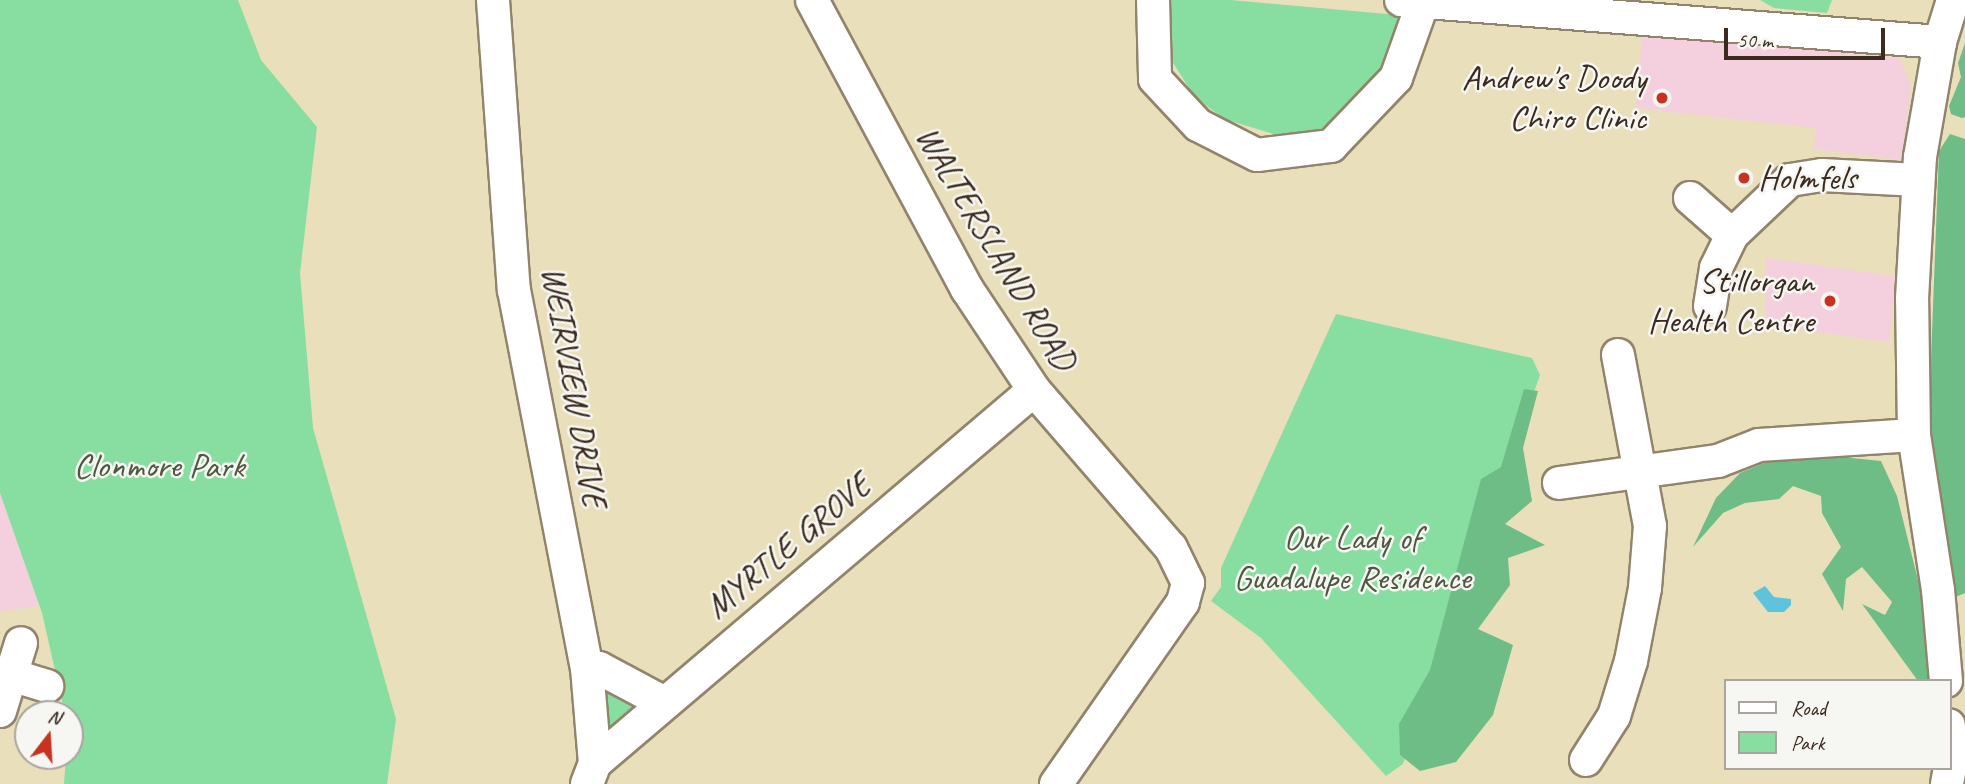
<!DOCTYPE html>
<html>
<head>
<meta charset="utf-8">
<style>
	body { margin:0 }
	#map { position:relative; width:1965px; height:784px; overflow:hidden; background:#e9dfbb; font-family:Caveat,sans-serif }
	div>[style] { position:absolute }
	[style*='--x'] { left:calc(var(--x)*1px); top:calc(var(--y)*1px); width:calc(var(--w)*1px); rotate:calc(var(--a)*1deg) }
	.built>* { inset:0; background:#f4cfdd }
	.green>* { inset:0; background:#88dea1 }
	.forest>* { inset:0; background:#6ebd87 }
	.water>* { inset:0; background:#5ec4db }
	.roads { filter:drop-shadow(2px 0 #92846c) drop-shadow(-2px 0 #92846c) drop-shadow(0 2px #92846c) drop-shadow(0 -2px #92846c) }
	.minor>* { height:32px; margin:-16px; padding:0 16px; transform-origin:16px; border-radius:16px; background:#fff }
	.dots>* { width:19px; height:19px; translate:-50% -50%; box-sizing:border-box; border:4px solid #f6f6f2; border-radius:50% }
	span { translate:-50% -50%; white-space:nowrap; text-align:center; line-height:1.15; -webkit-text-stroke:5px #f6f6f2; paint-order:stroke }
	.poi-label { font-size:35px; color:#3b2a1e }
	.right { translate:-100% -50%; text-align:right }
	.left { translate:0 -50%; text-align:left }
	.street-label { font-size:35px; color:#3b2a1e }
	.park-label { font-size:35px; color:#4e573f }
	.legend { position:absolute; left:1724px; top:679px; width:228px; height:91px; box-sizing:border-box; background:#f6f6f2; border:2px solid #aba49d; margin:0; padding:9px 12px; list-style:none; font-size:21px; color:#3b2a1e }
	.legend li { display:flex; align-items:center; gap:14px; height:35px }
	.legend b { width:35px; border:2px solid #aba49d }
	.north { position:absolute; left:14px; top:700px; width:70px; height:70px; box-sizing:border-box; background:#f6f6f2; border:2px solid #aba49d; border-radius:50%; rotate:17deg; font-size:19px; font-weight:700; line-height:28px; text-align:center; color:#3b2a1e }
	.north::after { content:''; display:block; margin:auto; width:24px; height:32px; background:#c8321e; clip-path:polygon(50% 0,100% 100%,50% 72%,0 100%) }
	.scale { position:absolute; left:1724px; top:28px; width:161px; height:32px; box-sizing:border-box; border:4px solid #3b2a1e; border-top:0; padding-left:9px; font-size:21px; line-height:24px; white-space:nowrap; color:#3b2a1e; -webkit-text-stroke:5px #f6f6f2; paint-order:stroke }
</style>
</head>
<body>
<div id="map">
	<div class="built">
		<div style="clip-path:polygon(1666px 35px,1899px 58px,1911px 85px,1902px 160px,1814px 149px,1816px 128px,1636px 108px,1642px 37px)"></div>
		<div style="clip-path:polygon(1766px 258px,1895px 276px,1889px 342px,1766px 325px)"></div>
		<div style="clip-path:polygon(0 492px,39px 606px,0 611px)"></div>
	</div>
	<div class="green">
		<div style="clip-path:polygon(0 0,238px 0,261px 60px,317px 127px,300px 273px,313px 428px,396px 719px,387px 784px,64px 784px,66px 756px,70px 756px,70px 714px,65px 714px,42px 613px,0 493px)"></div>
		<div style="clip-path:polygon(1164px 0,1231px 0,1409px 16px,1387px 73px,1338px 122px,1309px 133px,1277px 135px,1224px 119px,1194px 96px,1165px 50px)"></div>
		<div style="clip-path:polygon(1760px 0,1832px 0,1827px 13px,1774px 8px)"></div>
		<div style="clip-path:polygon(1336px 314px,1532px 358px,1540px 375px,1403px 764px,1386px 776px,1261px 638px,1211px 601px,1221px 587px,1221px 568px)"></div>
		<div style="clip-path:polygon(603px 687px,649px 702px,613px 735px,605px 732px)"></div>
	</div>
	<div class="forest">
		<div style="clip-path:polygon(1965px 43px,1965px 117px,1962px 118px,1951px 114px,1949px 106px,1961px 77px,1958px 63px)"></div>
		<div style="clip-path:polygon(1950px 134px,1965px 139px,1965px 593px,1953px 598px,1929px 411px,1939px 151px)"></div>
		<div style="clip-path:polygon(1524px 389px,1538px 391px,1523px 448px,1532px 501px,1505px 524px,1545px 545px,1508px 558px,1510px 585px,1478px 629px,1513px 645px,1493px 715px,1456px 762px,1420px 771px,1400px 755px,1399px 724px,1430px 670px,1481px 479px,1501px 467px)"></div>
		<div style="clip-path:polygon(1813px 454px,1881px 461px,1897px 496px,1926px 612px,1929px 681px,1918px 681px,1862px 604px,1885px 615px,1892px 602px,1862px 567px,1846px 579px,1843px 611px,1822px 574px,1841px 547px,1822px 513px,1821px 496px,1793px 486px,1779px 499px,1745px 503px,1723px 513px,1693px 547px,1716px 498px,1740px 473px,1774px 459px)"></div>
	</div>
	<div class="water">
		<div style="clip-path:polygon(1765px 586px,1774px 597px,1791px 599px,1791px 605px,1784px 612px,1768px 612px,1753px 593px)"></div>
	</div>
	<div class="roads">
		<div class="minor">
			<div style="--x:493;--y:0;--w:291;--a:85.9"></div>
			<div style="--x:514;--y:290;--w:385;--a:79.1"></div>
			<div style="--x:587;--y:668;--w:95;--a:85.2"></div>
			<div style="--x:595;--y:763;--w:22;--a:111"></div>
			<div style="--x:812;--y:0;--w:328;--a:61.8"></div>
			<div style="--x:967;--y:289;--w:121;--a:56.4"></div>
			<div style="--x:1034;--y:390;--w:209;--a:49.1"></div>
			<div style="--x:1171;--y:548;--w:39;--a:64"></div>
			<div style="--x:1188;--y:583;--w:20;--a:105"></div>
			<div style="--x:1183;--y:602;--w:222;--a:124.9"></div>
			<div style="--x:1153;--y:0;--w:79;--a:88.5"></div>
			<div style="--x:1155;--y:79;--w:63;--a:46.9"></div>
			<div style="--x:1198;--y:125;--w:66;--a:27"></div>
			<div style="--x:1257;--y:155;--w:75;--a:-6.9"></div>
			<div style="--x:1331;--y:146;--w:94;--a:-46.3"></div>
			<div style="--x:1396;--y:78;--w:81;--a:-70.4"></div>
			<div style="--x:1401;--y:0;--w:541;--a:4.46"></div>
			<div style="--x:1690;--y:198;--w:56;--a:41.4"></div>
			<div style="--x:1732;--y:235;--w:80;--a:-43.5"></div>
			<div style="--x:1790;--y:180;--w:32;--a:-9"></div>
			<div style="--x:1822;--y:175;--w:96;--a:3"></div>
			<div style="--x:1710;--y:306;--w:38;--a:-81"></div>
			<div style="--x:1716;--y:268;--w:37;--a:-64"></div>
			<div style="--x:1559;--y:483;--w:161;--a:-7.9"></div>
			<div style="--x:1718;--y:461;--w:44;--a:-21.3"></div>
			<div style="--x:1759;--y:445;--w:155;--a:-3.7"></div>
			<div style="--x:587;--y:668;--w:12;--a:0"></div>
			<div style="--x:599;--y:668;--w:72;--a:28"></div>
			<div style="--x:11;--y:675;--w:38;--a:17"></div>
			<div style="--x:1946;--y:681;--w:91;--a:-95"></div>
			<div style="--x:1938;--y:590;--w:157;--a:-98.8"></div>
			<div style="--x:1914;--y:435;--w:136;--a:-90.8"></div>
			<div style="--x:1912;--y:299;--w:142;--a:-86.8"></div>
			<div style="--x:1920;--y:157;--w:117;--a:-80.1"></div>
			<div style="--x:1940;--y:42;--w:44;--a:-72.8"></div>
			<div style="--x:0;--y:711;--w:71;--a:-72.8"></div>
			<div style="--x:1586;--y:760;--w:52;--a:-57.5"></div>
			<div style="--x:1614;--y:716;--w:58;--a:-72.8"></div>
			<div style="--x:1631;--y:661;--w:74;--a:-79.1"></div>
			<div style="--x:1645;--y:588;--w:62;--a:-85.4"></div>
			<div style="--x:1650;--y:526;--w:174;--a:-100.6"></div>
			<div style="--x:595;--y:763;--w:576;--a:-40.35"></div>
			<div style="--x:1947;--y:784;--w:28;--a:-80"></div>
			<div style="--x:1952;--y:756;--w:31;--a:-96"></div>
		</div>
	</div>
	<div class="dots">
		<div style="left:1662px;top:98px;background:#c8321e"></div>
		<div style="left:1744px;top:178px;background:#c8321e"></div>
		<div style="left:1830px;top:301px;background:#c8321e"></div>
	</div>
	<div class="poi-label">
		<span class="right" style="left:1646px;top:98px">Andrew's Doody<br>Chiro Clinic</span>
		<span class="left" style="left:1758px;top:178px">Holmfels</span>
		<span class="right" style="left:1814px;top:301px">Stillorgan<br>Health Centre</span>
	</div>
	<div class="street-label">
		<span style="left:996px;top:248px;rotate:59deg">WALTERSLAND ROAD</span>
		<span style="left:574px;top:387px;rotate:80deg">WEIRVIEW DRIVE</span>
		<span style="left:788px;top:546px;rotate:-40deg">MYRTLE GROVE</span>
	</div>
	<div class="park-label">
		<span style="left:159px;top:466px">Clonmore Park</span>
		<span style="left:1352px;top:558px">Our Lady of<br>Guadalupe Residence</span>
	</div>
	<ul class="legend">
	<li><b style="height:9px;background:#fff"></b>Road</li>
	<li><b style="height:19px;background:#88dea1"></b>Park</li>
	</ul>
	<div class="north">N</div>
	<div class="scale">50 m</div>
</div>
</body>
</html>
